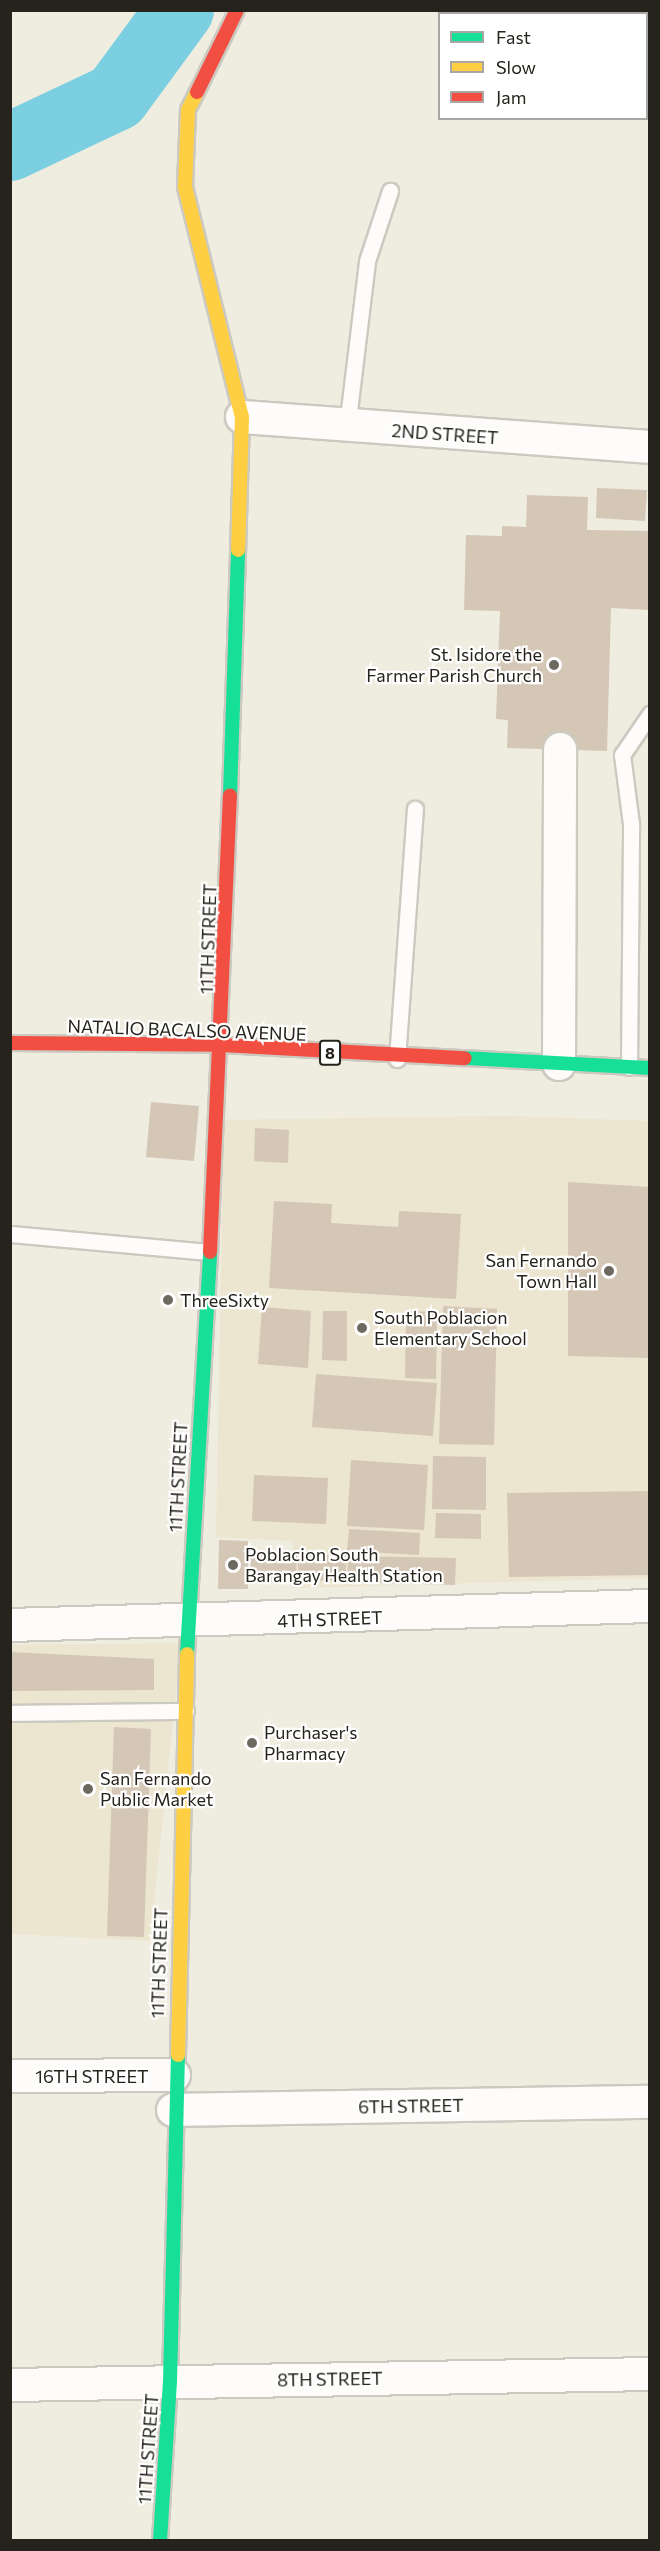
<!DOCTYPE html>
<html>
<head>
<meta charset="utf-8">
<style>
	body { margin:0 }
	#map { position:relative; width:660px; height:2551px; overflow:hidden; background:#efece0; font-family:Commissioner,sans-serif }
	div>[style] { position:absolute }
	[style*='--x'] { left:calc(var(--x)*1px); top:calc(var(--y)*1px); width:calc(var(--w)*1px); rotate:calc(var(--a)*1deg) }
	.built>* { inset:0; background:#ece5d0 }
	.river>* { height:68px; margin:-34px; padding:0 34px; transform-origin:34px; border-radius:34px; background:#7bcfe1 }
	.building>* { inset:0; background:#d5c7b5 }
	.roads { filter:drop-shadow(2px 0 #ccc9c0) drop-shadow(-2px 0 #ccc9c0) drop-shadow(0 2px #ccc9c0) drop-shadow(0 -2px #ccc9c0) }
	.lane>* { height:15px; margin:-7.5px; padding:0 7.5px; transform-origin:7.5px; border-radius:7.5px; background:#fdfcfa }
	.street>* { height:32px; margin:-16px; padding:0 16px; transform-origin:16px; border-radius:16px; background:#fdfcfa }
	.fast>* { height:14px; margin:-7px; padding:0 7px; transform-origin:7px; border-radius:7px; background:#16e098 }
	.slow>* { height:14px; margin:-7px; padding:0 7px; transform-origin:7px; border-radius:7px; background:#ffcf43 }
	.jam>* { height:14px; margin:-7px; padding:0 7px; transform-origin:7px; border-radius:7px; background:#f24e42 }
	.dots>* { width:16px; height:16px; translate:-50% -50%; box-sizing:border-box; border:3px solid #fff; border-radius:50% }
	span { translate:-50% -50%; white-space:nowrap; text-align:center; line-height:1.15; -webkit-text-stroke:4.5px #fff; paint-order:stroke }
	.shield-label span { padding:2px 4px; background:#fff; border:2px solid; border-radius:4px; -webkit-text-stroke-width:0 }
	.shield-label { font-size:16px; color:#26231c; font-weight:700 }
	.street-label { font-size:18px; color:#26231c }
	.poi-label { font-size:18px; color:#26231c }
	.right { translate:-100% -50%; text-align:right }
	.left { translate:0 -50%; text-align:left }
	.frame { position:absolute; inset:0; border:12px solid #26231c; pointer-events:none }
	.legend { position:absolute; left:438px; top:12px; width:210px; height:108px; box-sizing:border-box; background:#fff; border:2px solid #a8a7a4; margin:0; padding:8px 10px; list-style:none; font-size:18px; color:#26231c }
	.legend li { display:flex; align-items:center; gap:12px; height:30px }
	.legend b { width:30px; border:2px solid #a8a7a4 }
</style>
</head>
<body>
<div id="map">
	<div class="built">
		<div style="clip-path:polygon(508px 1116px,649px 1121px,649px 1578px,294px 1588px,293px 1541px,216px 1537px,224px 1120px)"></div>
		<div style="clip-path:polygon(181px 1643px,150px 1941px,11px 1934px,10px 1645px)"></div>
	</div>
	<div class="river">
		<div style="--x:10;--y:147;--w:117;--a:-25.3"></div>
		<div style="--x:116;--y:97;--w:108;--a:-53.7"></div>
	</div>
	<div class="building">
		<div style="clip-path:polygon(597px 488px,647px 490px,645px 521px,596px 518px)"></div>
		<div style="clip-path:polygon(527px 495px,588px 497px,587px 530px,650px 531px,648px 610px,611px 608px,607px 751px,507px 748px,508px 720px,496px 719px,500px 611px,464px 610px,466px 535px,502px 536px,502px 526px,526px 527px)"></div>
		<div style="clip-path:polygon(151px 1102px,199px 1106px,194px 1161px,146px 1157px)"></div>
		<div style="clip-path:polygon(255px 1128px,289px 1130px,288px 1163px,254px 1161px)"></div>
		<div style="clip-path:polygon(568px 1182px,650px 1187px,650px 1358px,568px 1356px)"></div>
		<div style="clip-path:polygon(274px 1201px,332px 1204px,331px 1223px,398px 1227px,399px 1211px,461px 1214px,456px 1299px,269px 1288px)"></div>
		<div style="clip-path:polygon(443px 1306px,497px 1309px,494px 1445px,439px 1444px)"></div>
		<div style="clip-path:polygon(262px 1307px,311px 1311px,308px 1368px,258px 1364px)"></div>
		<div style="clip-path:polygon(323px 1311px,347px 1311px,347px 1361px,322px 1360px)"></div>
		<div style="clip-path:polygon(406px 1311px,437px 1312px,436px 1379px,405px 1378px)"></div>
		<div style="clip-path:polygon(316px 1374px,437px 1383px,433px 1436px,312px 1427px)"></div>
		<div style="clip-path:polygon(433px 1456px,486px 1457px,486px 1510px,432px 1509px)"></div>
		<div style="clip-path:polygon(351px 1460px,428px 1465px,424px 1530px,347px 1526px)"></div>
		<div style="clip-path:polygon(254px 1475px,328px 1478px,326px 1524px,252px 1521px)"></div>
		<div style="clip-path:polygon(650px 1491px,650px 1575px,509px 1577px,507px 1493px)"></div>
		<div style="clip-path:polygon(436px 1513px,481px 1514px,481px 1539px,435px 1538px)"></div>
		<div style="clip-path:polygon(349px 1529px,420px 1533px,419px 1555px,347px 1551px)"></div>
		<div style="clip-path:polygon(219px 1540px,248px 1541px,248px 1589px,218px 1589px)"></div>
		<div style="clip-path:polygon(251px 1554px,297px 1555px,296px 1582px,250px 1582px)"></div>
		<div style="clip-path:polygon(298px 1555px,346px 1555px,346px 1581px,298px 1580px)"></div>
		<div style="clip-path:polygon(348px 1556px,456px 1558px,455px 1585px,347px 1582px)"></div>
		<div style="clip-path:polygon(10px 1652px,154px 1659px,154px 1690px,10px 1691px)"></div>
		<div style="clip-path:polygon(114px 1727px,151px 1729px,144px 1937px,107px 1936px)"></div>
	</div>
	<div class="roads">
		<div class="lane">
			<div style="--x:347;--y:427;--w:167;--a:-83.1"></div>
			<div style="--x:367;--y:261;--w:74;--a:-71.8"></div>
			<div style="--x:397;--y:1059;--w:251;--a:-85.9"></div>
			<div style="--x:629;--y:1067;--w:243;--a:-89.5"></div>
			<div style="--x:631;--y:824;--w:70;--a:-97.4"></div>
			<div style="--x:622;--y:755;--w:50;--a:-55.7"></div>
			<div style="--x:10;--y:1234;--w:200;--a:5.2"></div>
			<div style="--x:10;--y:1713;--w:176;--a:-0.7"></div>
		</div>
		<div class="street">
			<div style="--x:242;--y:417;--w:409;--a:4.2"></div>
			<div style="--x:559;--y:1064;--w:315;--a:-89.8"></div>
			<div style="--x:10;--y:1625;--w:640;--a:-1.7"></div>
			<div style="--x:10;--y:2076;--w:164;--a:-0.3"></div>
			<div style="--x:173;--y:2110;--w:477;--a:-1"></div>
			<div style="--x:10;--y:2385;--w:640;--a:-0.98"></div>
		</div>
		<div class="fast">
			<div style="--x:230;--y:795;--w:245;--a:-88.1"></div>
			<div style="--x:465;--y:1058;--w:185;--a:3.1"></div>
			<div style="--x:187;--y:1654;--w:403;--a:-86.7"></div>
			<div style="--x:160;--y:2540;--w:158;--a:-86.4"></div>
			<div style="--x:170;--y:2382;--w:327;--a:-88.6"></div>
		</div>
		<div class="slow">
			<div style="--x:197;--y:92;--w:20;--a:117"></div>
			<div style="--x:188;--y:110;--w:77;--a:92.2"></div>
			<div style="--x:185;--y:187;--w:237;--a:76.1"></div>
			<div style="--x:242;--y:417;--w:133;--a:91.7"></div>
			<div style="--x:178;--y:2055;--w:401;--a:-88.7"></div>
		</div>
		<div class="jam">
			<div style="--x:197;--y:92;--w:91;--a:-64"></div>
			<div style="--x:10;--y:1043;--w:212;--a:0.5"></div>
			<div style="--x:222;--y:1045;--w:243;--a:3.1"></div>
			<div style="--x:210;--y:1252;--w:457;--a:-87.5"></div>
		</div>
	</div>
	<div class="dots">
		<div style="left:554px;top:665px;background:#6c6961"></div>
		<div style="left:609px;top:1271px;background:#6c6961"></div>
		<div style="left:168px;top:1300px;background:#6c6961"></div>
		<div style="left:362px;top:1328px;background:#6c6961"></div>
		<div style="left:233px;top:1565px;background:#6c6961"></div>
		<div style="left:252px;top:1743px;background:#6c6961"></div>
		<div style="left:88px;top:1789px;background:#6c6961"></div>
	</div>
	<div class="shield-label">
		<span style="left:330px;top:1053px">8</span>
	</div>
	<div class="street-label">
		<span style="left:445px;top:434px;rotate:4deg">2ND STREET</span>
		<span style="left:208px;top:939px;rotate:-88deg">11TH STREET</span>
		<span style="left:187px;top:1030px;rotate:2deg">NATALIO BACALSO AVENUE</span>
		<span style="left:178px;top:1477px;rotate:-87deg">11TH STREET</span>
		<span style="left:330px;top:1619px;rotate:-2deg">4TH STREET</span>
		<span style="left:159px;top:1963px;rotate:-88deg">11TH STREET</span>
		<span style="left:92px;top:2076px">16TH STREET</span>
		<span style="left:411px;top:2106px;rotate:-1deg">6TH STREET</span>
		<span style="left:330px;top:2379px;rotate:-1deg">8TH STREET</span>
		<span style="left:148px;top:2449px;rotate:-86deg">11TH STREET</span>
	</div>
	<div class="poi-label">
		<span class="right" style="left:542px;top:665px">St. Isidore the<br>Farmer Parish Church</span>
		<span class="right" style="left:597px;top:1271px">San Fernando<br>Town Hall</span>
		<span class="left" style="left:180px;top:1300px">ThreeSixty</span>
		<span class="left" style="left:374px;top:1328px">South Poblacion<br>Elementary School</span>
		<span class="left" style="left:245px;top:1565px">Poblacion South<br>Barangay Health Station</span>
		<span class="left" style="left:264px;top:1743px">Purchaser's<br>Pharmacy</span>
		<span class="left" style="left:100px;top:1789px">San Fernando<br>Public Market</span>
	</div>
	<div class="frame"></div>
	<ul class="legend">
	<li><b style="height:8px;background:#16e098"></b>Fast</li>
	<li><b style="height:8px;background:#ffcf43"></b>Slow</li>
	<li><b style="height:8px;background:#f24e42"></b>Jam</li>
	</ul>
</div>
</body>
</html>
